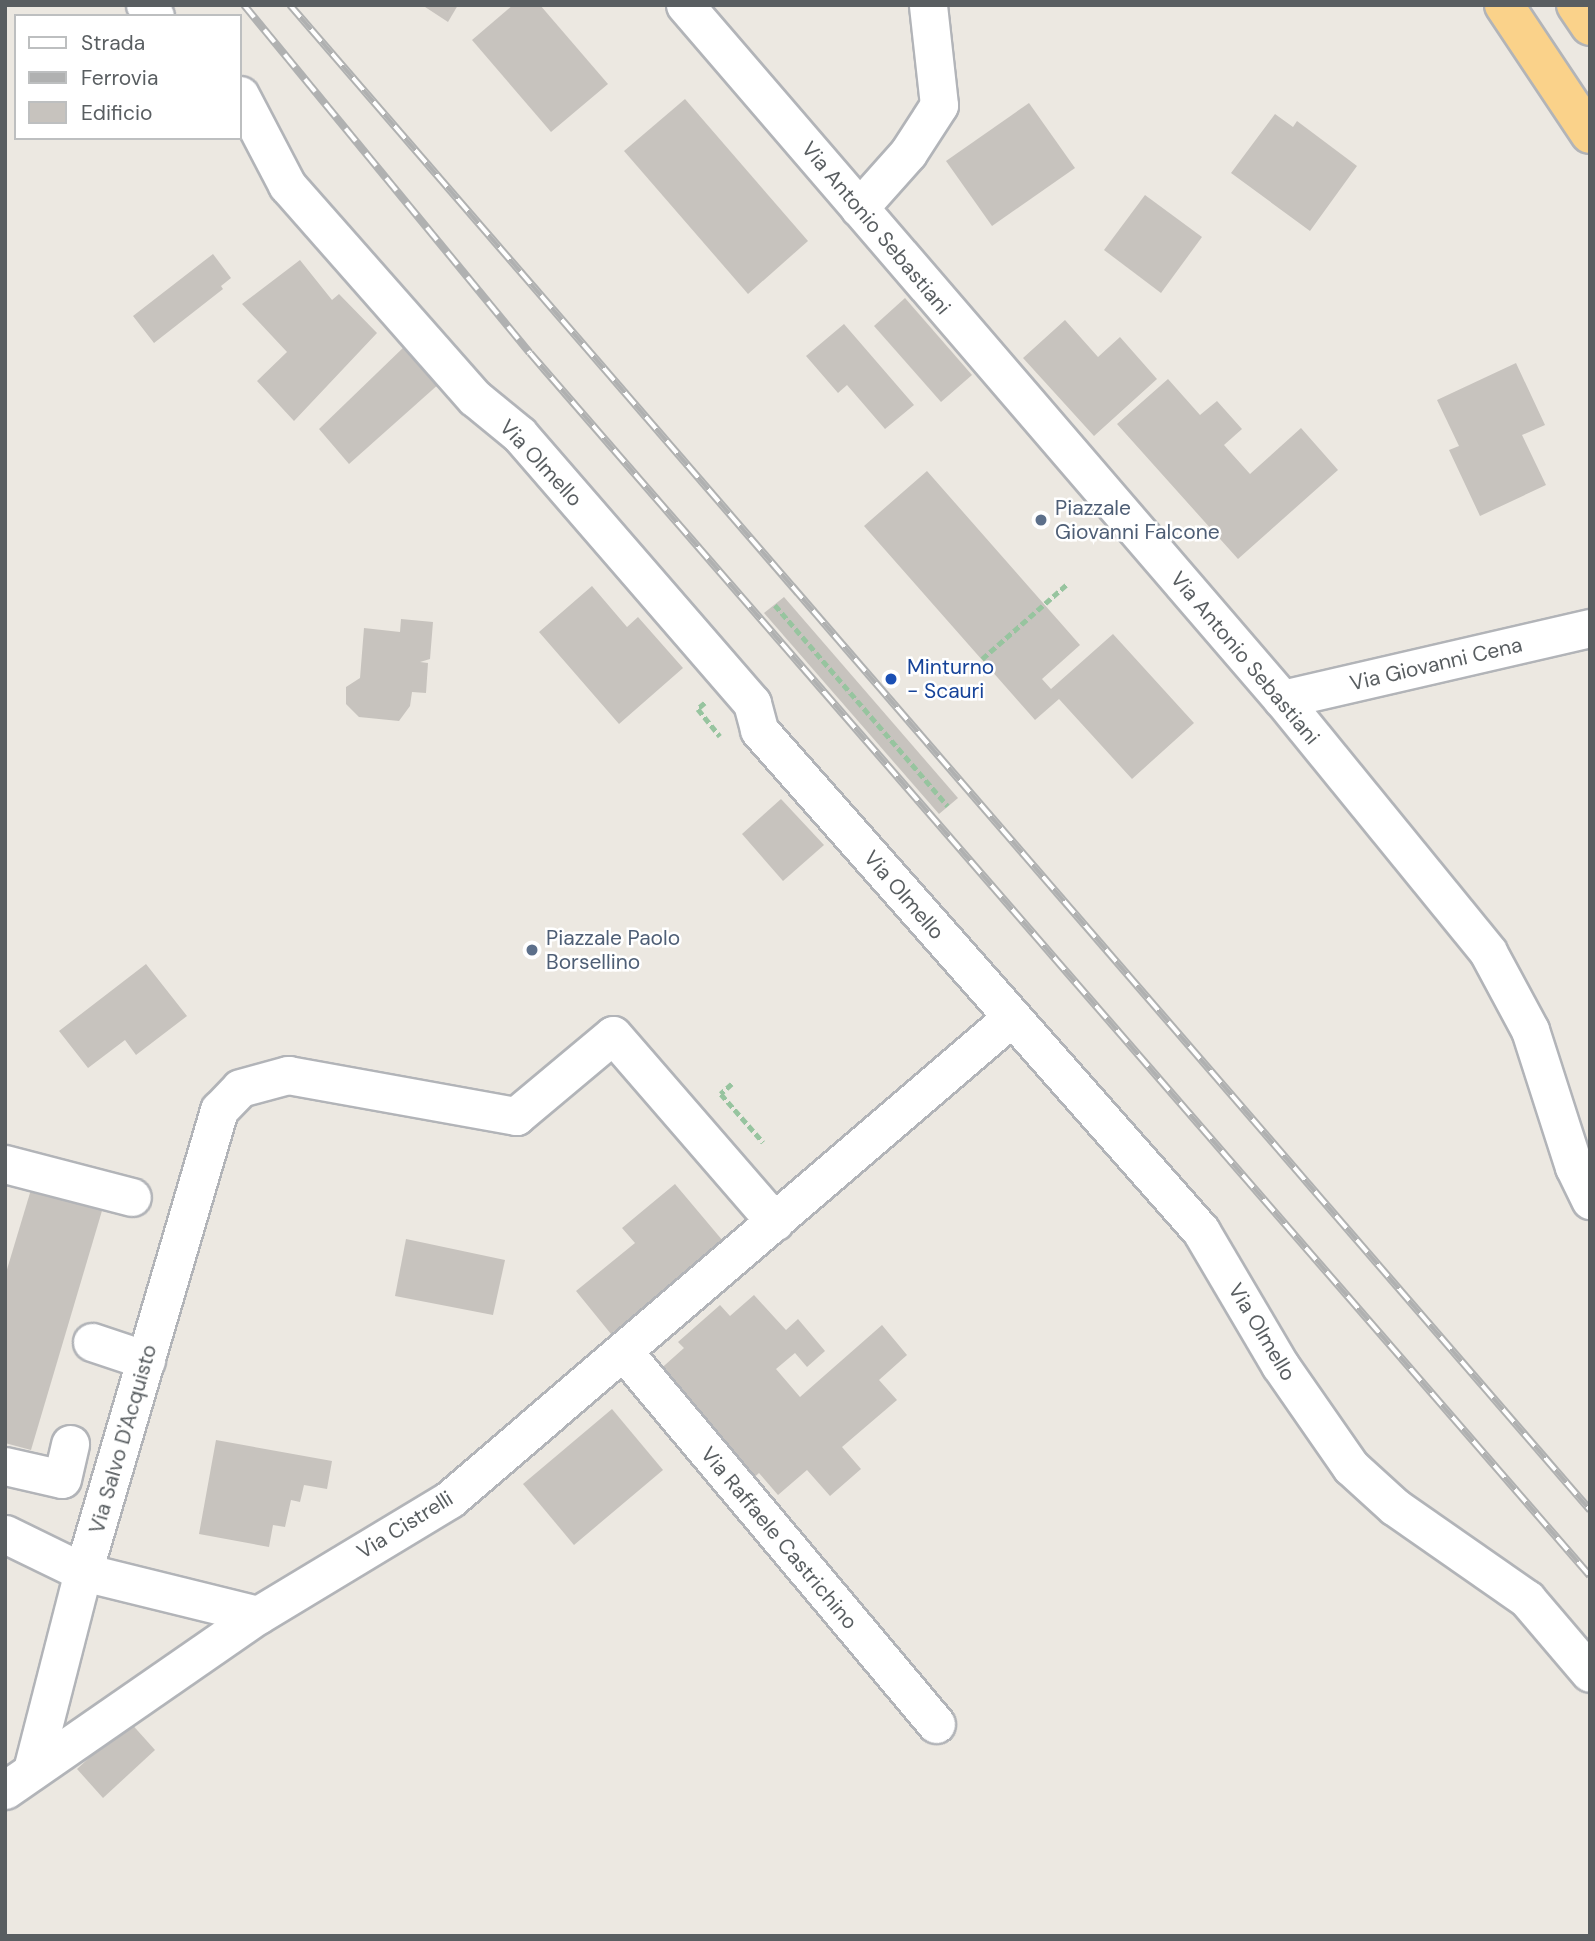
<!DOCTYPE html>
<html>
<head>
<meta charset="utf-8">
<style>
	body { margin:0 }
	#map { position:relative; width:1595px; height:1941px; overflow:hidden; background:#ece8e1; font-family:"DM Sans",sans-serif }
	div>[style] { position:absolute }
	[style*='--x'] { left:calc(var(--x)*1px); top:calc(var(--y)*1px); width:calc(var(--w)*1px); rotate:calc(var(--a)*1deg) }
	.building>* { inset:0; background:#c7c3be }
	.path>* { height:4.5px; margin-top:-2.25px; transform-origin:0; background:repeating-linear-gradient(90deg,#97c49f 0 7px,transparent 0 10.5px) }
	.roads { filter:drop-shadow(2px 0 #b2b4b8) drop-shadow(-2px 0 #b2b4b8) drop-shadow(0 2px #b2b4b8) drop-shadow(0 -2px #b2b4b8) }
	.minor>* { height:37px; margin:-18.5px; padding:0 18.5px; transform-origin:18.5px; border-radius:18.5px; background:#fff }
	.highway>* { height:38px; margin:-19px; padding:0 19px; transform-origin:19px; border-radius:19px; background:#fad28a }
	.rail>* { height:8px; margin-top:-4px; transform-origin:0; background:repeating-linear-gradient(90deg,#fff 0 16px,#b0b1b1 0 32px); box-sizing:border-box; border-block:2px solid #b0b1b1 }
	.dots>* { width:19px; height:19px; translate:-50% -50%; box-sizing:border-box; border:4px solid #fff; border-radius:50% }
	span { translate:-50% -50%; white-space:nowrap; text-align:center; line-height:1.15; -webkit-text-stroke:5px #fff; paint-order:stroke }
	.street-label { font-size:21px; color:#595e61 }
	.service-label { font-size:21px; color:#4e5e75 }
	.left { translate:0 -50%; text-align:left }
	.transit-label { font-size:21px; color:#164399 }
	.frame { position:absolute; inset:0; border:7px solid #595e61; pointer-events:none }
	.legend { position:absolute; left:14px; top:14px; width:228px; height:126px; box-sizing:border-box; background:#fff; border:2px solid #bdbfc0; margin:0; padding:9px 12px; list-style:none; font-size:21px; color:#595e61 }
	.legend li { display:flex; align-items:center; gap:14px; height:35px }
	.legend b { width:35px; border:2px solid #bdbfc0 }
</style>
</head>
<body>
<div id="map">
	<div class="building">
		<div style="clip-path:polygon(422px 5px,458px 5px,448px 22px)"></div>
		<div style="clip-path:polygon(513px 5px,540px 5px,608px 84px,551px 132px,472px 40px)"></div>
		<div style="clip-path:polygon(685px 99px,808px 241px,748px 294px,624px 151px)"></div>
		<div style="clip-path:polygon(1029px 103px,1075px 168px,992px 226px,946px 161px)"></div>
		<div style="clip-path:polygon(1275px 114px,1293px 127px,1297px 121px,1357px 166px,1310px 231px,1231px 173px)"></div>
		<div style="clip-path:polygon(1145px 195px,1202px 237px,1161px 293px,1104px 250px)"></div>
		<div style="clip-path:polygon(213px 254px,231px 278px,221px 286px,223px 289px,154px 343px,133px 316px)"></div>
		<div style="clip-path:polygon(300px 260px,332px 300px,339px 294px,377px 333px,294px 421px,257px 381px,287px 352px,242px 304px)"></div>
		<div style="clip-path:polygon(905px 298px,972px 375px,941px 402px,874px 326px)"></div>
		<div style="clip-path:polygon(1065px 320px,1098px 357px,1120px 337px,1157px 379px,1094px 436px,1023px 358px)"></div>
		<div style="clip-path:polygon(844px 324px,914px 405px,885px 429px,847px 385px,838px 393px,806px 356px)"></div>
		<div style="clip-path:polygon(406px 345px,440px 383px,349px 464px,319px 429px)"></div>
		<div style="clip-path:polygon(1516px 363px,1545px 425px,1522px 435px,1546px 485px,1480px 516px,1449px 450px,1459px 446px,1437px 400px)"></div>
		<div style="clip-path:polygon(1168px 379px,1200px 415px,1217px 401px,1242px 429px,1224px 445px,1250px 474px,1301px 428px,1338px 470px,1238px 559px,1117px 424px)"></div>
		<div style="clip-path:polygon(927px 471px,1080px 645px,1042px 679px,1051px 689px,1113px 634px,1194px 723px,1132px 779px,1059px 699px,1035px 720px,864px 526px)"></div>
		<div style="clip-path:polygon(592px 586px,627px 627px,638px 617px,683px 668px,619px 724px,539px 632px)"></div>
		<div style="clip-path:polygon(784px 597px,958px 798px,939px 814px,764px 613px)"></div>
		<div style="clip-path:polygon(401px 619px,433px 622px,430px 659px,420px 662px,428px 663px,426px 693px,412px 692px,410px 706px,399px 721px,359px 717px,346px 704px,346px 687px,360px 678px,364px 628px,400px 632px)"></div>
		<div style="clip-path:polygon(781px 799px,824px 845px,783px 881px,742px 834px)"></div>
		<div style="clip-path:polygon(146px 964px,187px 1016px,136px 1055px,125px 1040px,88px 1068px,59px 1031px)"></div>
		<div style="clip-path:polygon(33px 1183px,104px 1204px,31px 1450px,5px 1443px,5px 1276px)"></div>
		<div style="clip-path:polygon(675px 1184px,723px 1241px,611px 1334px,576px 1291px,635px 1243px,622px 1228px)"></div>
		<div style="clip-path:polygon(406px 1239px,505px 1260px,493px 1315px,395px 1296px)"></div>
		<div style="clip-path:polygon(754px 1295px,786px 1330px,798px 1319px,825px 1351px,807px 1367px,795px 1353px,776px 1369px,800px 1397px,882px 1325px,907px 1355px,879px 1380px,897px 1400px,842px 1447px,861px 1469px,830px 1496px,807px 1470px,778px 1495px,759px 1473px,750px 1481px,656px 1373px,684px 1348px,678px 1342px,720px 1305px,730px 1316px)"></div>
		<div style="clip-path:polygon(612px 1409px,663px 1470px,574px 1545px,523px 1484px)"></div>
		<div style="clip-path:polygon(216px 1440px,332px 1461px,327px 1489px,304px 1485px,300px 1502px,291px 1500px,285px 1527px,273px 1525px,269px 1547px,199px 1534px)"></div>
		<div style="clip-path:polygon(129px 1721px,155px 1750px,103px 1798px,77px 1769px)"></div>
	</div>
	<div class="path">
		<div style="--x:775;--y:605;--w:265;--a:49.3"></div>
		<div style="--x:982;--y:659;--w:112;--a:-41.4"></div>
		<div style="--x:705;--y:703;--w:9;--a:139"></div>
		<div style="--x:698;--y:709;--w:35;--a:51"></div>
		<div style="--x:732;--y:1084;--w:15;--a:138"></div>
		<div style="--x:721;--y:1094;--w:64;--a:48.8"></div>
	</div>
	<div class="roads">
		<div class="minor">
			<div style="--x:145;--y:5;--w:15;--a:48"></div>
			<div style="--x:685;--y:5;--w:915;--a:49.3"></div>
			<div style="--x:1282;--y:699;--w:326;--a:50.8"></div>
			<div style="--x:1488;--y:952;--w:89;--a:61.7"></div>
			<div style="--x:1530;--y:1030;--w:144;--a:72.2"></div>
			<div style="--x:1574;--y:1167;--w:37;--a:64"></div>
			<div style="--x:240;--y:95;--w:102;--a:62.4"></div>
			<div style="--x:287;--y:185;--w:284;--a:48.6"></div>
			<div style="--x:475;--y:398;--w:57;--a:39.3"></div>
			<div style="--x:519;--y:434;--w:356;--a:49.1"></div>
			<div style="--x:752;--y:703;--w:28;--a:75"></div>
			<div style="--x:759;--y:730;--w:668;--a:48.58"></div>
			<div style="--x:1201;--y:1231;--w:156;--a:59.5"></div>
			<div style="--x:1280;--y:1365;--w:124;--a:55.2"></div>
			<div style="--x:1351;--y:1467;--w:59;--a:42.3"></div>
			<div style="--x:1395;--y:1507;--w:161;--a:34.9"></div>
			<div style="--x:1527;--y:1599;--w:97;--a:49.6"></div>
			<div style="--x:859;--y:208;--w:74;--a:-48.3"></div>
			<div style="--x:908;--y:153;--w:57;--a:-57.1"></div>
			<div style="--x:939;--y:105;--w:101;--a:-96.3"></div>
			<div style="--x:1282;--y:699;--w:316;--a:-13"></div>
			<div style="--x:5;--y:1164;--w:131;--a:14.6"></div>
			<div style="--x:92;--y:1342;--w:57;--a:18.4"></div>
			<div style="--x:623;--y:1351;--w:487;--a:50"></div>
			<div style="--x:5;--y:1466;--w:58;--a:12.8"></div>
			<div style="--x:62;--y:1479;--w:36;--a:-77"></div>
			<div style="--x:5;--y:1534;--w:87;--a:26"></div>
			<div style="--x:83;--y:1572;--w:180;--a:13.8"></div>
			<div style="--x:32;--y:1770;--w:204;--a:-75.6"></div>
			<div style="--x:83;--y:1572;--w:482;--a:-73.6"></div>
			<div style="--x:219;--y:1110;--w:30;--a:-46"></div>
			<div style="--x:240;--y:1088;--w:50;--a:-15.2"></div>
			<div style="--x:288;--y:1075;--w:232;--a:10.2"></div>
			<div style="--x:516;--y:1116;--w:126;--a:-39.9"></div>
			<div style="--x:613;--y:1035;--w:247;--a:49.1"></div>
			<div style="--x:5;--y:1790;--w:308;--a:-34.7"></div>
			<div style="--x:258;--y:1615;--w:224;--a:-31.1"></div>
			<div style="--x:450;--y:1499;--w:740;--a:-40.62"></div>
		</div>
		<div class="highway">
			<div style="--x:1504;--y:5;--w:155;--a:56.3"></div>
			<div style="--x:1576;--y:5;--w:25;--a:56"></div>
		</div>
	</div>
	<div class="rail">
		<div style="--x:244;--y:5;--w:450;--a:50.6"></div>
		<div style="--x:530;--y:353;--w:1618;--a:49.08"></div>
		<div style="--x:290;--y:5;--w:1989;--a:49.18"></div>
	</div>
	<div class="dots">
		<div style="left:1041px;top:520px;background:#5c6f8a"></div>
		<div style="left:891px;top:679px;background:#1a4fb4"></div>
		<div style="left:532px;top:950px;background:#5c6f8a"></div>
	</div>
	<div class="street-label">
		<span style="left:876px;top:228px;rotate:50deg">Via Antonio Sebastiani</span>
		<span style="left:541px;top:463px;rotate:47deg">Via Olmello</span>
		<span style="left:1245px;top:658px;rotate:50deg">Via Antonio Sebastiani</span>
		<span style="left:1436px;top:664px;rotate:-13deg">Via Giovanni Cena</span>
		<span style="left:904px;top:895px;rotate:49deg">Via Olmello</span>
		<span style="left:1262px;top:1332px;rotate:59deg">Via Olmello</span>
		<span style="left:123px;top:1439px;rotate:-74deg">Via Salvo D'Acquisto</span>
		<span style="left:405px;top:1525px;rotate:-32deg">Via Cistrelli</span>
		<span style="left:779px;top:1538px;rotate:50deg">Via Raffaele Castrichino</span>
	</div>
	<div class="service-label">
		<span class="left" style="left:1055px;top:520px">Piazzale<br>Giovanni Falcone</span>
		<span class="left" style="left:546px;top:950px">Piazzale Paolo<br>Borsellino</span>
	</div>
	<div class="transit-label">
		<span class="left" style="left:907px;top:679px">Minturno<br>- Scauri</span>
	</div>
	<div class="frame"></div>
	<ul class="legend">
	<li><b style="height:9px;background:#fff"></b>Strada</li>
	<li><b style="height:9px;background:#b0b1b1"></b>Ferrovia</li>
	<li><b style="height:19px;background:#c7c3be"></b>Edificio</li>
	</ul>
</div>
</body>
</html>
